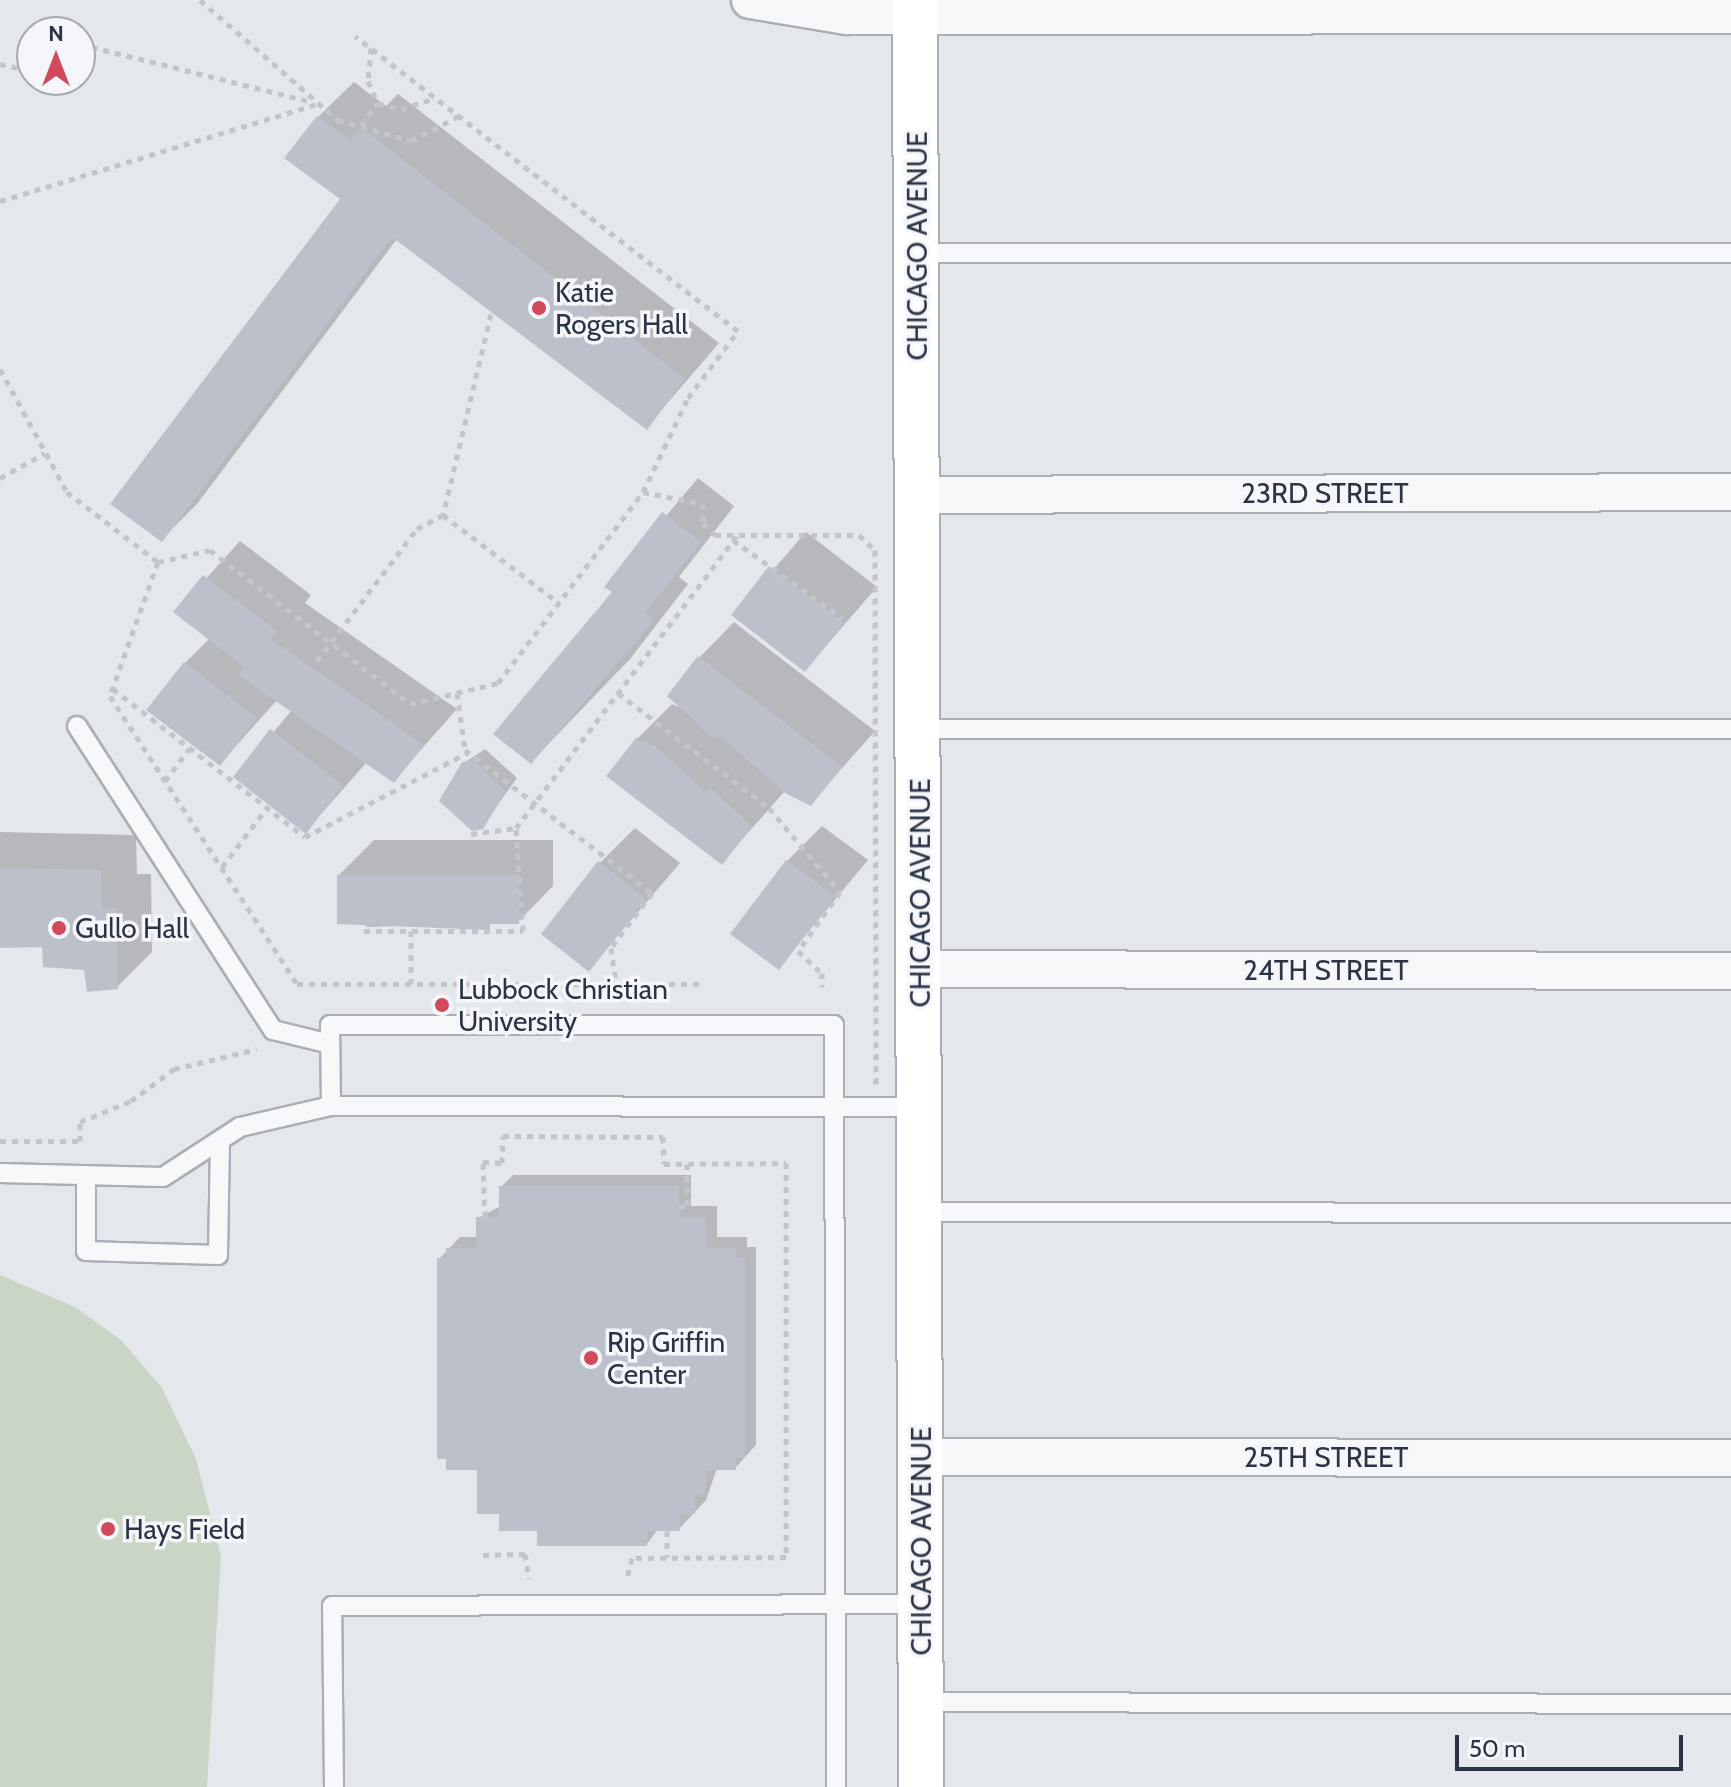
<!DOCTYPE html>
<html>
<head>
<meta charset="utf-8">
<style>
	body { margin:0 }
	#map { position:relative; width:1731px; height:1787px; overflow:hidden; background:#e4e7ec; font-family:Cabin,sans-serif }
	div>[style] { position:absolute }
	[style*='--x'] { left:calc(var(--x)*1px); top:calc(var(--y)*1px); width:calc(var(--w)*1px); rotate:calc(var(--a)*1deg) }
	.green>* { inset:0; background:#c9d6c5 }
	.shadow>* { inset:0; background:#0003 }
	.building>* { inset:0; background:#bbc0ca }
	.path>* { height:5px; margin-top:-2.5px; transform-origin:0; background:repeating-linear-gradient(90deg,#c2c5cb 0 6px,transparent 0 12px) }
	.roads { filter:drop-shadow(2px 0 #a9aeb7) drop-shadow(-2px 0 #a9aeb7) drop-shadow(0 2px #a9aeb7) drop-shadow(0 -2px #a9aeb7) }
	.lane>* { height:18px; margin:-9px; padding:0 9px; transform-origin:9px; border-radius:9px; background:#f7f8fa }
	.street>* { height:36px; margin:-18px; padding:0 18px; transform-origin:18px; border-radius:18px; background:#f7f8fa }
	.secondary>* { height:44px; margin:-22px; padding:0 22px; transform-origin:22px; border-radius:22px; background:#fff }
	.dots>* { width:22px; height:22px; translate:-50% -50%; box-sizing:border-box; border:4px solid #f4f6f9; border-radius:50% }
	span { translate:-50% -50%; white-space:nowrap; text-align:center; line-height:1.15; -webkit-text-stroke:7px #f4f6f9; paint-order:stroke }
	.street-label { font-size:28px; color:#2b3445 }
	.poi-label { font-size:28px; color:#2b3445 }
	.left { translate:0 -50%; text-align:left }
	.north { position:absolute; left:16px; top:16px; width:80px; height:80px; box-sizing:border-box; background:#f4f6f9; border:2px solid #a4a8b1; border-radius:50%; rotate:0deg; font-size:22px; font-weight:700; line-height:32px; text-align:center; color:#2b3445 }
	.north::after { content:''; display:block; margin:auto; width:28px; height:36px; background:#d1495b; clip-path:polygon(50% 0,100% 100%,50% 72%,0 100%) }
	.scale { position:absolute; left:1455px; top:1735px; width:228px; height:36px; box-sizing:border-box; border:4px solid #2b3445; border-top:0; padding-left:10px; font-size:24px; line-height:28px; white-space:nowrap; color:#2b3445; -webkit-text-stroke:6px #f4f6f9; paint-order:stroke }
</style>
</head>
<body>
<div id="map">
	<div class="green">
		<div style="clip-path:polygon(0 1275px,77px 1308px,122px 1341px,162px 1388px,196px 1459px,221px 1556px,207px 1787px,0 1787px)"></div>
	</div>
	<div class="shadow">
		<div style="clip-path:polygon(354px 82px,386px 106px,398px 94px,719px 343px,646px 428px,397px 239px,197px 504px,161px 540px,342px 199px,318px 117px)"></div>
		<div style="clip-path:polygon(698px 478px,734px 506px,679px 577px,688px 584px,630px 659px,531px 762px,614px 592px,607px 586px)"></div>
		<div style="clip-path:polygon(806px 532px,877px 587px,805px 670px,734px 615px)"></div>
		<div style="clip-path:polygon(240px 541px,311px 595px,305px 603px,457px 709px,394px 780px,367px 762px,306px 831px,236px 777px,292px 710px,277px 700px,220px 764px,185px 663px,210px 638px,176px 612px)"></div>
		<div style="clip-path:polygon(734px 622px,875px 731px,811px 803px,785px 791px,722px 862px,637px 739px,672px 704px,681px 708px,699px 658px)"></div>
		<div style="clip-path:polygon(485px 749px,517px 778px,482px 827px,464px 763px)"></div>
		<div style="clip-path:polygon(822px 826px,868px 860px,779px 967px,787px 861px)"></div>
		<div style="clip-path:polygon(635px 828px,680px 863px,589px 969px,600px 863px)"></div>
		<div style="clip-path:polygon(0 832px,136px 835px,137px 874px,151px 874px,152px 952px,117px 987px,44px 945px,0 946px)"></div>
		<div style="clip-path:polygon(374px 840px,553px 840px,553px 886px,518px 922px,367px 927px,339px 875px)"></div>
		<div style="clip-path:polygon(513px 1175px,691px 1175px,691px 1206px,717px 1206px,717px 1237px,747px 1237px,747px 1247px,756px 1247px,756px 1445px,735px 1468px,717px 1468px,706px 1500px,679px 1529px,658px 1529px,647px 1544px,539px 1529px,501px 1512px,479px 1468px,439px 1259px,460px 1237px,478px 1237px,478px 1218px,501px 1206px,501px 1187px)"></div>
	</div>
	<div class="building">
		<div style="clip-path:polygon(317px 116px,351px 141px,361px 127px,685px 379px,647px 430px,392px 237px,162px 542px,110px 504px,340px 199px,284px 158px)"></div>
		<div style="clip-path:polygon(662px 512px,701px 542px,645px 613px,654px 620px,531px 764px,493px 734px,612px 592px,604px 587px)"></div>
		<div style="clip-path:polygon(769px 566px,844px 623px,805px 672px,731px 615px)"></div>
		<div style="clip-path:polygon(203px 575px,277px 631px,271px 639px,424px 745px,394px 783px,238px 675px,244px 667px,173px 612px)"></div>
		<div style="clip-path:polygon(698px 656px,842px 767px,811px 806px,785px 793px,718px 734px,714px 739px,667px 696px)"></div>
		<div style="clip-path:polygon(184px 662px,257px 718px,220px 766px,146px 710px)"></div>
		<div style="clip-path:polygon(270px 729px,343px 785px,306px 834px,233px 777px)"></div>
		<div style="clip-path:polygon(636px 738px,655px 746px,706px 792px,710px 787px,752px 827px,722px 865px,606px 776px)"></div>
		<div style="clip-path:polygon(473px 760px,506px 791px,483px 829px,472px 831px,439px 801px,462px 762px)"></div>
		<div style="clip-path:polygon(786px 860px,835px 896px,779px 970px,730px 934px)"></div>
		<div style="clip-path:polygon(598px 861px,646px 899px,589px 972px,541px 934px)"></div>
		<div style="clip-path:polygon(0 868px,101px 870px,102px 909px,117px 908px,118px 989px,87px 992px,84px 970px,43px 967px,42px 947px,0 948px)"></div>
		<div style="clip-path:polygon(337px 875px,519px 875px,519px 924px,490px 924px,490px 930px,337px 924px)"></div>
		<div style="clip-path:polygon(499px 1186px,679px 1186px,679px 1217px,706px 1217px,706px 1248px,736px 1248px,736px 1258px,745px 1258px,745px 1458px,736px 1458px,736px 1470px,706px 1470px,706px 1495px,695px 1495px,695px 1514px,680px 1514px,680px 1531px,647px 1531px,647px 1546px,537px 1546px,537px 1531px,499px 1531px,499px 1514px,477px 1514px,477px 1470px,446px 1470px,446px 1459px,437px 1459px,437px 1258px,446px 1258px,446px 1248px,476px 1248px,476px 1217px,499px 1217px)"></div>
	</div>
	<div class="path">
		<div style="--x:200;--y:0;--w:183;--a:41"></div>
		<div style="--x:338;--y:120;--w:76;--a:16"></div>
		<div style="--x:411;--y:141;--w:54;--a:-27.5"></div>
		<div style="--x:80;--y:44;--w:239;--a:14"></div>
		<div style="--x:371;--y:48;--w:33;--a:95"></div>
		<div style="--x:368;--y:81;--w:24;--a:66"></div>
		<div style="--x:378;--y:103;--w:24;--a:15"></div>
		<div style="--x:401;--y:109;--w:36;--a:-18"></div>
		<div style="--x:0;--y:64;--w:25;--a:12"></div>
		<div style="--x:24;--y:69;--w:13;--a:-51"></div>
		<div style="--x:361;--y:126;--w:29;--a:-54"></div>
		<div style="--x:0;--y:201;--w:332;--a:-17"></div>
		<div style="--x:491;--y:314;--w:207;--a:103.4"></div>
		<div style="--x:443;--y:515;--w:146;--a:37.2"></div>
		<div style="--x:0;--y:369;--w:140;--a:61.4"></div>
		<div style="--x:67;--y:492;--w:115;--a:37.6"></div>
		<div style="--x:158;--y:562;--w:53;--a:-13"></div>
		<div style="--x:210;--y:550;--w:252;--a:37.6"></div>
		<div style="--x:410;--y:704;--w:90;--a:-13.4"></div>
		<div style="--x:498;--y:683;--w:240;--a:-52.8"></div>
		<div style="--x:643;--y:492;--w:104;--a:-64.4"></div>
		<div style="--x:688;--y:398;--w:84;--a:-53.3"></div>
		<div style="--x:738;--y:331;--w:483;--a:-142.4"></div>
		<div style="--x:0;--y:478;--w:51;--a:-29.1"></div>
		<div style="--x:643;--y:492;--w:61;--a:11.3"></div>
		<div style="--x:703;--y:504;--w:19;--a:90"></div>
		<div style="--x:703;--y:523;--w:17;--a:45"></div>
		<div style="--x:715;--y:535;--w:144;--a:0"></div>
		<div style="--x:859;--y:535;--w:22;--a:43"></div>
		<div style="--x:875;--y:550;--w:537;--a:89.89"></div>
		<div style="--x:733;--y:540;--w:134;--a:35.6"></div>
		<div style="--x:158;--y:562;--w:142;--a:109.7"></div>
		<div style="--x:110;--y:696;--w:343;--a:57"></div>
		<div style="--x:297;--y:984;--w:404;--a:0"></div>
		<div style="--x:317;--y:661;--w:166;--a:-52.9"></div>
		<div style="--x:417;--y:529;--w:30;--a:-28"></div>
		<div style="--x:113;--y:689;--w:242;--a:37.6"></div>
		<div style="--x:305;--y:837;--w:182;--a:-27.4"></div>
		<div style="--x:457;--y:693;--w:58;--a:82"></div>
		<div style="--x:465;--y:750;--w:235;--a:37.4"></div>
		<div style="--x:652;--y:893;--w:69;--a:126.7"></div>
		<div style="--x:611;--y:948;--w:36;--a:82"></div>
		<div style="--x:618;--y:693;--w:190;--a:37.3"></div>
		<div style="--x:769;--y:808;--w:110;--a:49.8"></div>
		<div style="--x:840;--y:892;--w:72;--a:125.4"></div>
		<div style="--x:798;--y:951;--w:33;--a:43"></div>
		<div style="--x:822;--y:973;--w:14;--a:90"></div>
		<div style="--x:165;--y:781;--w:41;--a:-52.9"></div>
		<div style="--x:471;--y:834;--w:45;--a:-7.6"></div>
		<div style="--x:516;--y:828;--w:366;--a:-52.9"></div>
		<div style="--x:222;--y:867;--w:74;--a:-52.7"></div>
		<div style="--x:364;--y:931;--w:159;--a:0"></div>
		<div style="--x:523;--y:931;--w:103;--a:-93.9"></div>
		<div style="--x:411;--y:931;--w:53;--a:90"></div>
		<div style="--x:0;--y:1141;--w:80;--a:0"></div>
		<div style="--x:80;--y:1141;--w:19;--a:-90"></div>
		<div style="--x:80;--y:1122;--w:55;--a:-22.4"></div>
		<div style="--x:131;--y:1101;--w:54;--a:-36.7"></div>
		<div style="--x:174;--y:1069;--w:85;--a:-13.5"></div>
		<div style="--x:679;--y:1207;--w:8;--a:-7"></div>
		<div style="--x:687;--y:1206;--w:42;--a:-90"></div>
		<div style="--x:485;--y:1217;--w:55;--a:-92.1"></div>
		<div style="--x:483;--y:1162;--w:19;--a:3"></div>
		<div style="--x:502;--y:1163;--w:27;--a:-88"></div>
		<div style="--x:503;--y:1136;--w:160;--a:0.4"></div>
		<div style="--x:663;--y:1137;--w:27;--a:88"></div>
		<div style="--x:664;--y:1164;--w:122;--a:-0.5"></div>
		<div style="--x:786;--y:1163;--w:394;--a:90"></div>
		<div style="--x:786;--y:1557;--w:154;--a:179.6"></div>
		<div style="--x:632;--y:1558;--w:21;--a:104"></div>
		<div style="--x:667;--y:1531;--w:26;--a:90"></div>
		<div style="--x:483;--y:1555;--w:42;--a:-1.4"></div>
		<div style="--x:525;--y:1554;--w:25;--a:81"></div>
	</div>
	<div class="roads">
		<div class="lane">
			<div style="--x:918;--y:253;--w:813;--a:0"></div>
			<div style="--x:77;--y:726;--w:362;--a:57.2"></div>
			<div style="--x:273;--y:1030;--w:59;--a:13.8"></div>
			<div style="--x:919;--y:729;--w:812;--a:0"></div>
			<div style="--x:331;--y:1106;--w:81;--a:-90.7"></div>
			<div style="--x:330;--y:1025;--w:504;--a:0"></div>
			<div style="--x:834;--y:1025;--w:762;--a:89.85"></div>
			<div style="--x:0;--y:1173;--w:163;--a:1.4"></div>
			<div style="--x:163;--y:1177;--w:92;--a:-33"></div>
			<div style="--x:240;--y:1127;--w:93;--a:-13"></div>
			<div style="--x:331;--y:1106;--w:589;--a:0.1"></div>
			<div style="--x:86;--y:1175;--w:76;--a:90"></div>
			<div style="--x:86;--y:1251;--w:132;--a:1.7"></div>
			<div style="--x:218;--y:1255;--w:115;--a:-89"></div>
			<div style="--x:920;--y:1212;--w:811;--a:0.07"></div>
			<div style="--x:921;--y:1702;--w:810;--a:0.14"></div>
			<div style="--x:334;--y:1787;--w:181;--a:-90.6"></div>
			<div style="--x:332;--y:1606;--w:590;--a:-0.19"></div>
		</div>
		<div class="street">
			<div style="--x:750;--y:0;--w:98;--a:9.4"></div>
			<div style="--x:847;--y:16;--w:884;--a:-0.06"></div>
			<div style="--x:918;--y:495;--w:813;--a:-0.21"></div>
			<div style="--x:920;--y:969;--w:811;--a:0.14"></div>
			<div style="--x:921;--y:1457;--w:810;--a:0.07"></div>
		</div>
		<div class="secondary">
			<div style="--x:915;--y:0;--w:1787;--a:89.81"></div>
		</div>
	</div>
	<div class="dots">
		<div style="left:539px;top:308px;background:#d1495b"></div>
		<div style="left:59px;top:928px;background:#d1495b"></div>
		<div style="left:442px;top:1005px;background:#d1495b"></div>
		<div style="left:591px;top:1358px;background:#d1495b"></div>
		<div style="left:108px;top:1529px;background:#d1495b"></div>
	</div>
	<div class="street-label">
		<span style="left:917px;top:246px;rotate:-90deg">CHICAGO AVENUE</span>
		<span style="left:1325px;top:493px">23RD STREET</span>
		<span style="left:920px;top:893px;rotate:-90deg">CHICAGO AVENUE</span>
		<span style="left:1326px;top:970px">24TH STREET</span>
		<span style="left:1326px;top:1457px">25TH STREET</span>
		<span style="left:921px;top:1541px;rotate:-90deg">CHICAGO AVENUE</span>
	</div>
	<div class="poi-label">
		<span class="left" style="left:555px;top:308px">Katie<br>Rogers Hall</span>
		<span class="left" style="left:75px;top:928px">Gullo Hall</span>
		<span class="left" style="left:458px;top:1005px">Lubbock Christian<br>University</span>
		<span class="left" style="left:607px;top:1358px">Rip Griffin<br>Center</span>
		<span class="left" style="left:124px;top:1529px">Hays Field</span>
	</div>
	<div class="north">N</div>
	<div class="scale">50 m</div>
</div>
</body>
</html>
